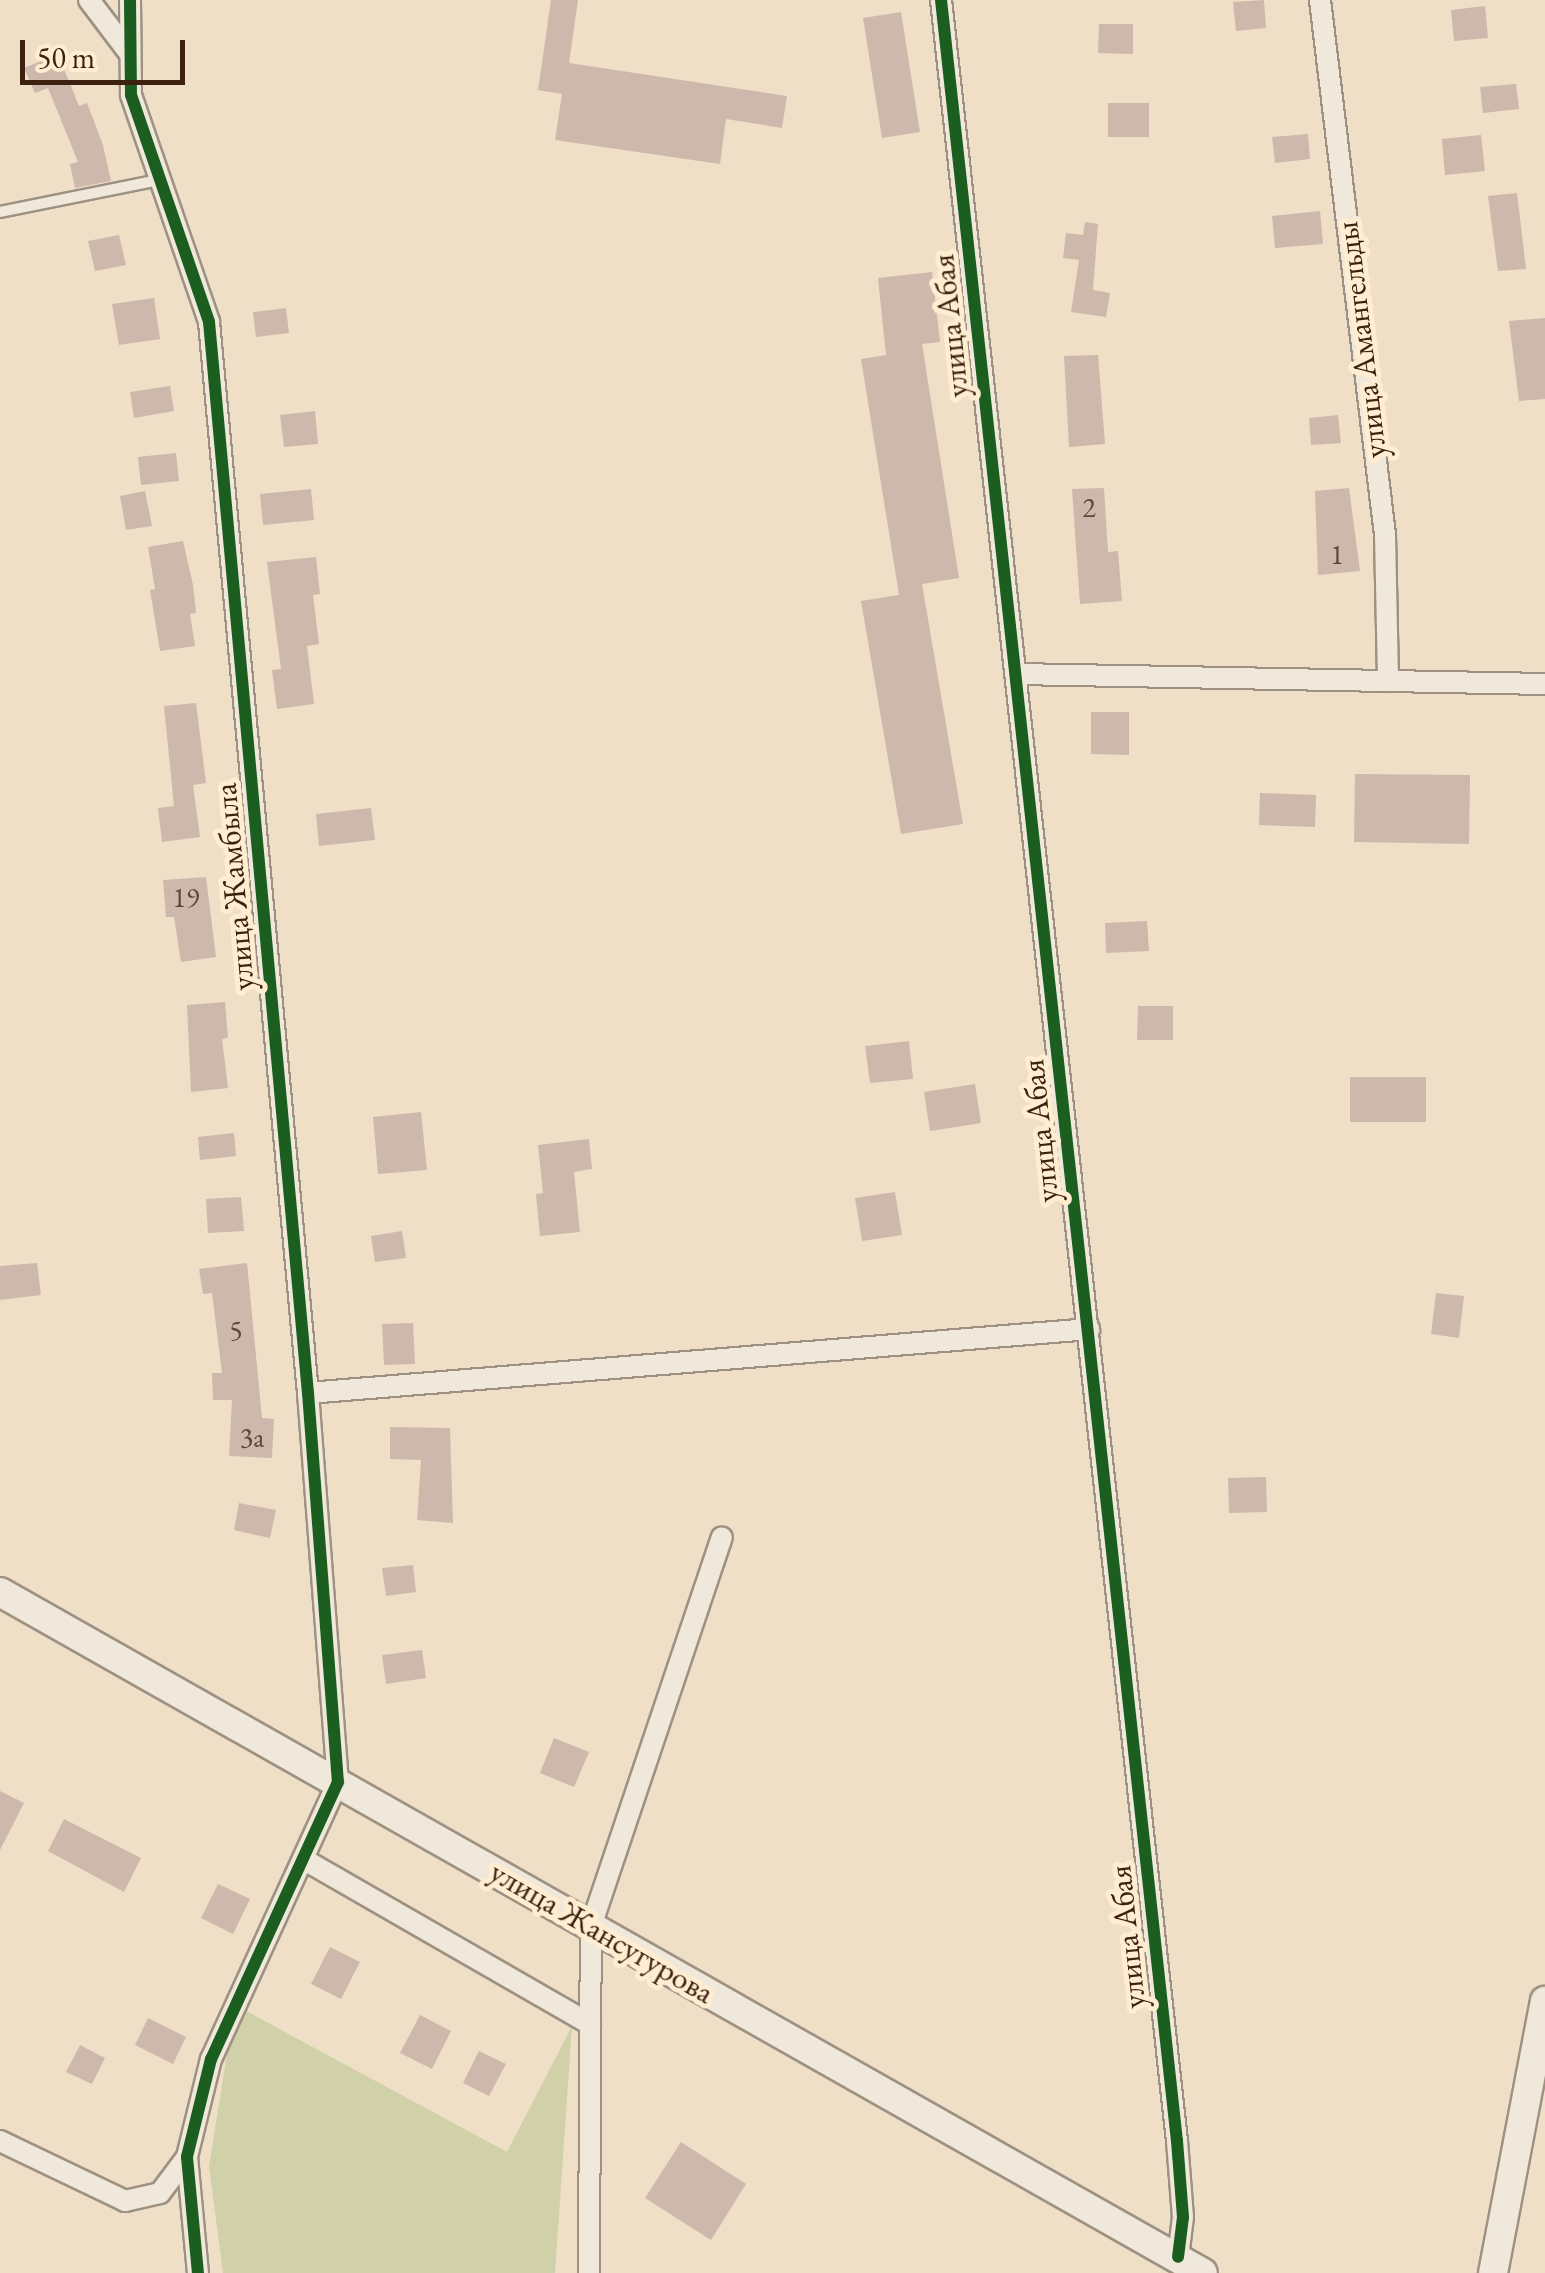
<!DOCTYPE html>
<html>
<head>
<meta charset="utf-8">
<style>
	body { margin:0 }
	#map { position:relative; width:1545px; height:2273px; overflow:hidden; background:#eedfc6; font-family:"EB Garamond",serif }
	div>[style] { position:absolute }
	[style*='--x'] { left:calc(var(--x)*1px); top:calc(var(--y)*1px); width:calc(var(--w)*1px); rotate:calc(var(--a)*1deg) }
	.green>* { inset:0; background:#d1d1a9 }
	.building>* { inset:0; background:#ceb8ab }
	.roads { filter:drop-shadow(2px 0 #9e9182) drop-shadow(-2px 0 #9e9182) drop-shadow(0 2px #9e9182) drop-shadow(0 -2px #9e9182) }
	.service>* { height:10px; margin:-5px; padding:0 5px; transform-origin:5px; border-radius:5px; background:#efe8db }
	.minor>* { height:20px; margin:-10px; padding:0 10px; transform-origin:10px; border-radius:10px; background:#efe8db }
	.secondary>* { height:28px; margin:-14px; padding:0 14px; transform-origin:14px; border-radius:14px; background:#efe8db }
	.cycleway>* { height:12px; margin:-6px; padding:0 6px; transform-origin:6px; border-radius:6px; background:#1b5e20 }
	span { translate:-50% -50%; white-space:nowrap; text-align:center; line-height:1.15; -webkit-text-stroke:10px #feedd0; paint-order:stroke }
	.number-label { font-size:28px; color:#604637 }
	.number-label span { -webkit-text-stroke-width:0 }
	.street-label { font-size:32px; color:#3c2010 }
	.scale { position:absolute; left:20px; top:40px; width:165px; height:45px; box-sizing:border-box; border:5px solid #3c2010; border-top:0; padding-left:12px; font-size:30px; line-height:35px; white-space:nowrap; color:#3c2010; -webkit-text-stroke:8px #feedd0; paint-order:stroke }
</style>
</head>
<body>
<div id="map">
	<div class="green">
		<div style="clip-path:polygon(235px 2005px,507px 2152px,572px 2026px,555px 2273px,223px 2273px,209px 2166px)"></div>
	</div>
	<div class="building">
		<div style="clip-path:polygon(551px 0,578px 0,569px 63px,787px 96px,782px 128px,726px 119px,720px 164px,555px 140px,562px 94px,538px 90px)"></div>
		<div style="clip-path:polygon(1264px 0,1266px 28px,1236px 31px,1233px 2px)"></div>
		<div style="clip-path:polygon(1485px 6px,1488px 38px,1454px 41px,1451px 10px)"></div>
		<div style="clip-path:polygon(901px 12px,920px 132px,882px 138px,863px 18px)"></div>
		<div style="clip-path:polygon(1099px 24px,1133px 24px,1133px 54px,1098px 53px)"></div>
		<div style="clip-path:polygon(58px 54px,79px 106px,87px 103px,103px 145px,111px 181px,75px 188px,70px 164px,78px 162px,48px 88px,35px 93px,24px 68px)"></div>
		<div style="clip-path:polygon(1516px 84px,1519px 109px,1483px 113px,1480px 87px)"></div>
		<div style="clip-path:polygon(1108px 103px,1149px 103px,1149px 137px,1108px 137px)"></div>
		<div style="clip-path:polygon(1308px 134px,1310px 159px,1275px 163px,1272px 137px)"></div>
		<div style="clip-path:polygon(1481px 135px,1485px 171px,1445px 175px,1442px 139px)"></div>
		<div style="clip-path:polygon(1517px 193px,1526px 269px,1498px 271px,1488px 196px)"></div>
		<div style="clip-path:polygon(1320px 211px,1323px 244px,1275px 248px,1272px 216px)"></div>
		<div style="clip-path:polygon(1085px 222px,1098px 224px,1093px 290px,1110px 293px,1106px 317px,1071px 312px,1079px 260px,1063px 258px,1066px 233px,1083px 235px)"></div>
		<div style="clip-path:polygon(119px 235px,126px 265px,95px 271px,88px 241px)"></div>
		<div style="clip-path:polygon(932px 272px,940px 342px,922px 344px,959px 578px,922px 584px,963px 824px,901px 834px,861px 601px,899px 595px,861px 359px,886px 355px,878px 278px)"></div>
		<div style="clip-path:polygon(154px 298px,160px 339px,119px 345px,112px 304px)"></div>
		<div style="clip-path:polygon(286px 308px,289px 333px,256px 337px,253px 312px)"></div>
		<div style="clip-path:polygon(1545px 318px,1545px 399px,1519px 401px,1509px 321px)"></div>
		<div style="clip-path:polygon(1098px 355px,1105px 444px,1069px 447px,1064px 356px)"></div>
		<div style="clip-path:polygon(170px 386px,174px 411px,134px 418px,130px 392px)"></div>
		<div style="clip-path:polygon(315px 411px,318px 444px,284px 447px,280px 415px)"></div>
		<div style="clip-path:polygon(1338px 415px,1341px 443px,1311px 445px,1309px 418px)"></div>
		<div style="clip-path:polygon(176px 453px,179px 481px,141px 485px,138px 457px)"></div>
		<div style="clip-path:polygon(1104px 488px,1108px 552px,1118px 551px,1122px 601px,1080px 604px,1072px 489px)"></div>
		<div style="clip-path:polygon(1349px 488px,1360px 571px,1318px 575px,1315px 491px)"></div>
		<div style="clip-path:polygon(311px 489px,314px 520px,263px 525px,260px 494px)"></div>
		<div style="clip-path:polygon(145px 491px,152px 526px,126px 530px,120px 496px)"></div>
		<div style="clip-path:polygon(183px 541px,193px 585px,196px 613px,190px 614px,195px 646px,160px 651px,150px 590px,155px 589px,148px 547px)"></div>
		<div style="clip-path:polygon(316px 557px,320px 594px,313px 595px,319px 644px,307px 646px,314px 704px,277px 709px,272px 670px,281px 669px,267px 562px)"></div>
		<div style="clip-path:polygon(196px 703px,206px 783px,193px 785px,200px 837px,162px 842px,158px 808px,174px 806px,164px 706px)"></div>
		<div style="clip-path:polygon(1091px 712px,1129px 712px,1129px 755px,1091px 754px)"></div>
		<div style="clip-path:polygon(1355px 774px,1470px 775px,1469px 844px,1354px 842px)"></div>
		<div style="clip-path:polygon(1260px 793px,1316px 795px,1315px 827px,1259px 825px)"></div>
		<div style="clip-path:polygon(371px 808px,375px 840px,319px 846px,316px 814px)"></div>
		<div style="clip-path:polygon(206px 877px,216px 957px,181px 962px,174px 917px,166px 917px,163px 880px)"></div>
		<div style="clip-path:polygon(1147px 921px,1149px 951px,1106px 953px,1105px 923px)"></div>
		<div style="clip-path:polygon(225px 1002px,228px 1038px,222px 1039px,228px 1088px,191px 1092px,187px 1005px)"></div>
		<div style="clip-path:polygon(1138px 1006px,1173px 1006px,1173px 1040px,1137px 1040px)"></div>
		<div style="clip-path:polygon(909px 1041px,913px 1079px,870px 1083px,865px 1046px)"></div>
		<div style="clip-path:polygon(1350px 1077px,1426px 1077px,1426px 1122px,1350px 1122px)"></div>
		<div style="clip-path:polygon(975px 1084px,981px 1123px,930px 1131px,924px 1092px)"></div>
		<div style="clip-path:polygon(421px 1112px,427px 1170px,378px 1174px,373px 1117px)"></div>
		<div style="clip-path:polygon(234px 1133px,236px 1156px,200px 1160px,198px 1137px)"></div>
		<div style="clip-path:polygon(589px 1139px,592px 1169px,574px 1172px,580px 1232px,540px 1236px,536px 1194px,543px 1193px,538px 1145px)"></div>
		<div style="clip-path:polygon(895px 1192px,902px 1235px,862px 1241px,855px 1198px)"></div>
		<div style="clip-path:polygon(241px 1197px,244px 1231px,208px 1233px,206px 1199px)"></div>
		<div style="clip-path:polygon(402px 1231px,406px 1258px,375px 1262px,371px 1236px)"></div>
		<div style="clip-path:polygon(37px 1263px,41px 1295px,0 1300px,0 1266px)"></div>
		<div style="clip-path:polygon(247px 1263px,262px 1418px,274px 1419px,272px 1458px,229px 1456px,232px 1400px,213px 1400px,212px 1373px,222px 1373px,212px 1293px,203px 1294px,199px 1269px)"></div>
		<div style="clip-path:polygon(1436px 1293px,1464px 1296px,1459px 1338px,1431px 1334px)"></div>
		<div style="clip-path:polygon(413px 1323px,415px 1364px,384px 1365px,382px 1324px)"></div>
		<div style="clip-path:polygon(390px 1427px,450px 1428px,453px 1523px,417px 1520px,421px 1460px,390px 1459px)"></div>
		<div style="clip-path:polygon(1266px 1477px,1267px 1512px,1229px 1513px,1228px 1478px)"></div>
		<div style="clip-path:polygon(239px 1503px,276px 1510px,270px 1538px,234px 1530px)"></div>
		<div style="clip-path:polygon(413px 1565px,416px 1592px,386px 1596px,382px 1568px)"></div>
		<div style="clip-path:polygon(422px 1650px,426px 1678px,386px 1684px,382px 1655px)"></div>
		<div style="clip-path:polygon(554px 1738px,589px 1752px,574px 1787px,540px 1773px)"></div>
		<div style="clip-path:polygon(0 1791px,24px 1803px,0 1850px)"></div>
		<div style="clip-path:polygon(64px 1819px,141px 1858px,124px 1892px,48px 1851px)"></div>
		<div style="clip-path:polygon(218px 1884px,250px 1899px,233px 1934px,201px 1918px)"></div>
		<div style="clip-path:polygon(330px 1947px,360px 1962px,341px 1999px,311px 1984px)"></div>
		<div style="clip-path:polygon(420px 2015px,451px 2031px,432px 2069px,400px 2053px)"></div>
		<div style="clip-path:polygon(148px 2018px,186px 2037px,173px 2064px,135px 2045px)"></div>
		<div style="clip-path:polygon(80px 2045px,105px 2058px,92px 2084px,66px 2072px)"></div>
		<div style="clip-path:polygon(479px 2051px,506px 2064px,489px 2096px,463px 2083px)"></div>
		<div style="clip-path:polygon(681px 2142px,746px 2184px,711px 2240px,645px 2198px)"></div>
	</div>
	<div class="roads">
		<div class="service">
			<div style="--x:0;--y:212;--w:162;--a:-11.4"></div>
		</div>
		<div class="minor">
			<div style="--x:89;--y:0;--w:68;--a:52.8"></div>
			<div style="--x:130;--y:0;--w:95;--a:89.4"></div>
			<div style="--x:131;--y:95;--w:240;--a:71"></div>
			<div style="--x:209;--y:322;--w:1076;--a:84.72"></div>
			<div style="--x:308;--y:1393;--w:390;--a:85.6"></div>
			<div style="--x:338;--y:1782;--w:305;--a:114.6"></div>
			<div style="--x:211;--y:2059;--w:101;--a:103.8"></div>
			<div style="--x:187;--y:2157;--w:117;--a:84.6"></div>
			<div style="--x:941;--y:0;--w:2154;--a:83.71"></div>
			<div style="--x:1177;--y:2141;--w:76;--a:85.5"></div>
			<div style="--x:1183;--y:2217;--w:40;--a:97.1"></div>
			<div style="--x:1320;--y:0;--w:539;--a:83.07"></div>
			<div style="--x:1385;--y:535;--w:146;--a:88.8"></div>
			<div style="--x:1016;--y:674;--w:529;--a:1.08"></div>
			<div style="--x:308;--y:1393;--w:784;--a:-4.68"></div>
			<div style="--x:303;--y:1859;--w:331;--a:29.9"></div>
			<div style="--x:0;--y:2141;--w:139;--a:25.6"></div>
			<div style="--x:125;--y:2201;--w:36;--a:-13"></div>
			<div style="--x:160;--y:2193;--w:45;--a:-53.1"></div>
			<div style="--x:589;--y:2273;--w:347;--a:-89.7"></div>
			<div style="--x:591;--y:1926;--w:410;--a:-71.4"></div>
		</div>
		<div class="secondary">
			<div style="--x:0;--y:1592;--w:1382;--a:29.51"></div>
			<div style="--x:1493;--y:2273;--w:277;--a:-79.2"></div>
		</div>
	</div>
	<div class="cycleway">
		<div style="--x:130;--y:0;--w:95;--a:89.4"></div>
		<div style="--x:131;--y:95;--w:240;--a:71"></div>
		<div style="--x:209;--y:322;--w:1076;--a:84.72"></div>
		<div style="--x:308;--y:1393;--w:390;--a:85.6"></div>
		<div style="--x:338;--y:1782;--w:305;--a:114.6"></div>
		<div style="--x:211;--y:2059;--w:101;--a:103.8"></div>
		<div style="--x:187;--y:2157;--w:117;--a:84.6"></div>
		<div style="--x:941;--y:0;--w:2154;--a:83.71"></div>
		<div style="--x:1177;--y:2141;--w:76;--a:85.5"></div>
		<div style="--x:1183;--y:2217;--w:40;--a:97.1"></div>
	</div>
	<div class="number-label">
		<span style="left:1089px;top:507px">2</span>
		<span style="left:1337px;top:554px">1</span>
		<span style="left:186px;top:897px">19</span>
		<span style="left:236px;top:1330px">5</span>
		<span style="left:252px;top:1437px">3а</span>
	</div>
	<div class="street-label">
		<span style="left:950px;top:326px;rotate:-96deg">улица Абая</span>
		<span style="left:1361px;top:340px;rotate:-97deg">улица Амангельды</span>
		<span style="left:234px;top:887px;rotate:-95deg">улица Жамбыла</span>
		<span style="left:1040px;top:1131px;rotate:-96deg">улица Абая</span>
		<span style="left:602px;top:1932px;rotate:30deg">улица Жансугурова</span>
		<span style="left:1127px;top:1937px;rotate:-96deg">улица Абая</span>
	</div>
	<div class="scale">50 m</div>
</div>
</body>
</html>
